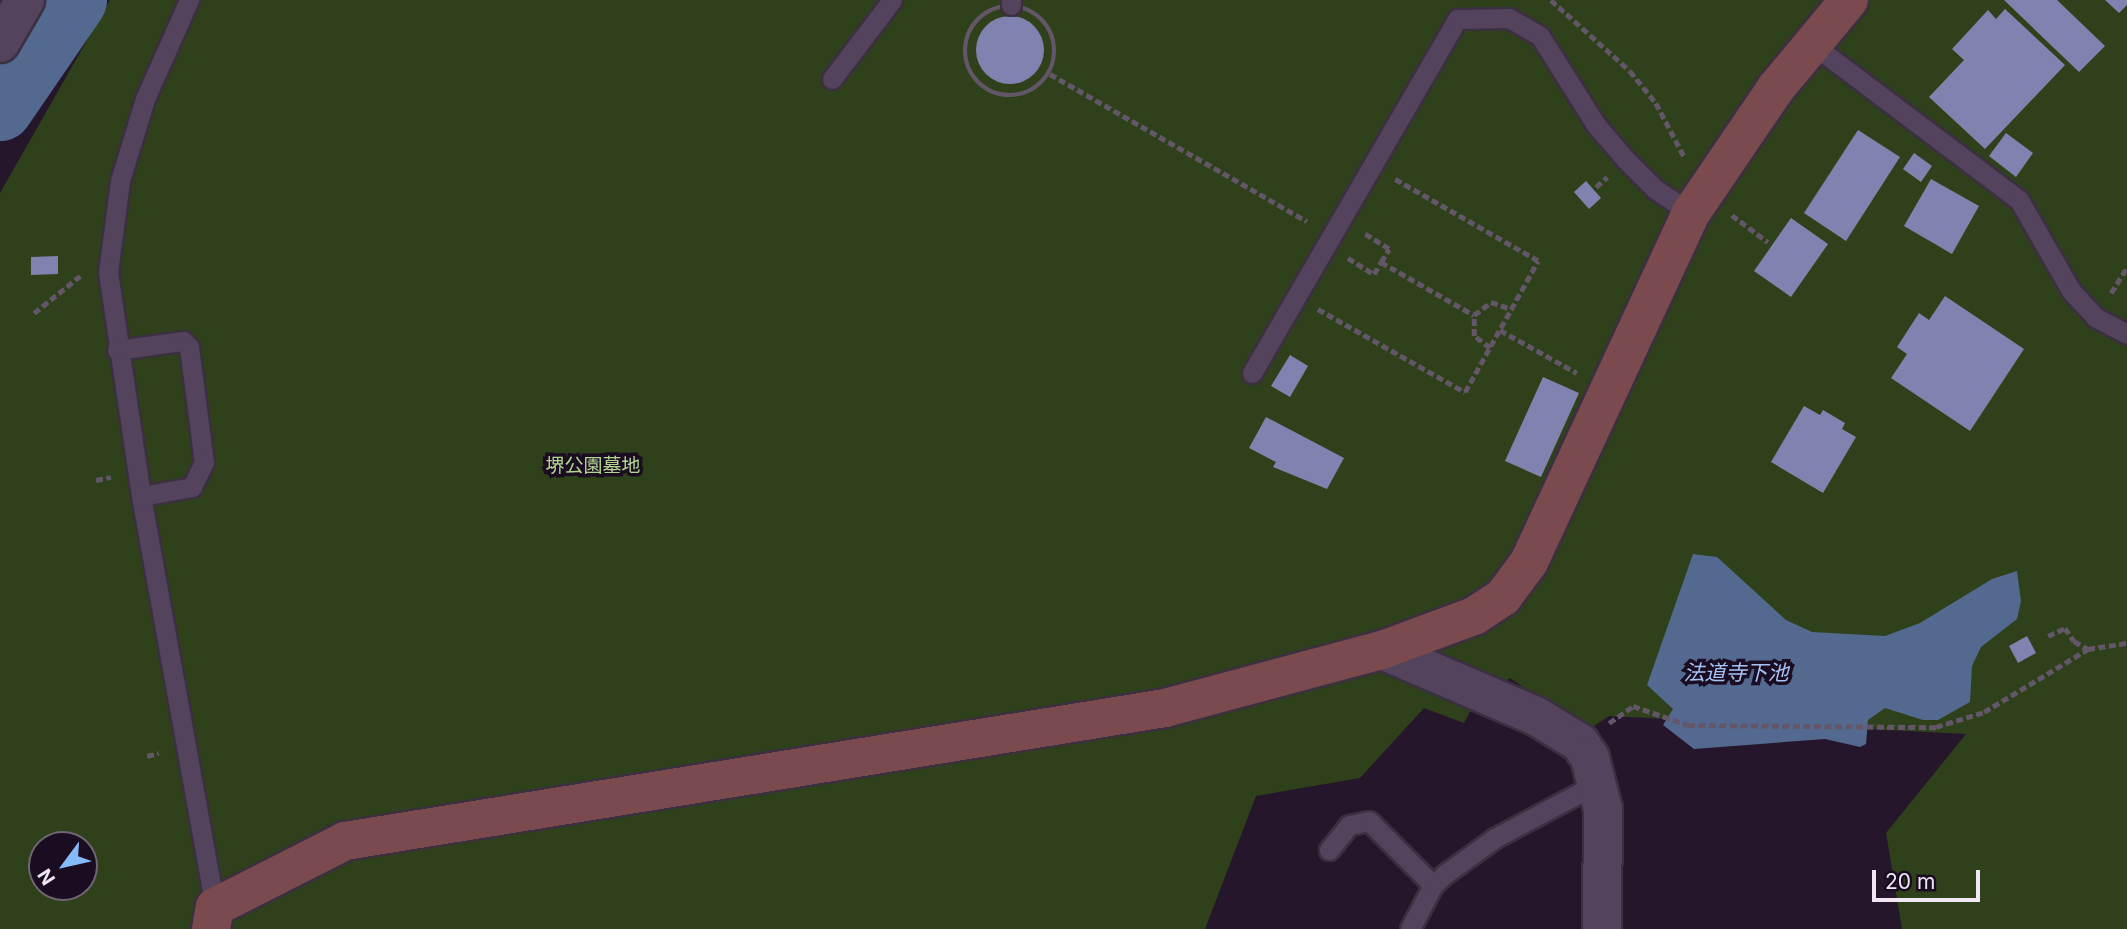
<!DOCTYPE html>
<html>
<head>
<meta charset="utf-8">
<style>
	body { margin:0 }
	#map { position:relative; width:2127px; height:929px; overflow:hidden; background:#25162b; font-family:Inter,"Noto Sans JP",sans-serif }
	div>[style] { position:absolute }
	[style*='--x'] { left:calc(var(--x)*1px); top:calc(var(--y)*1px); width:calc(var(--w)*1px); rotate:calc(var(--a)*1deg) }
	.green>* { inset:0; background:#2f411a }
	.water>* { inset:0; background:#536990 }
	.river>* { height:65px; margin:-32.5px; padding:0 32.5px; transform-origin:32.5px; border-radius:32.5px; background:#536990 }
	.building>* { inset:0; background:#8083af }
	.round { border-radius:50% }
	.path>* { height:4.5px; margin-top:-2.25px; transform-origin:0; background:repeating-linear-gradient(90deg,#635669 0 7px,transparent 0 10.5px) }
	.path>.ring { margin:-2.25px; padding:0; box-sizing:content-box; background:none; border:4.5px solid #635669; border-radius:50% }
	.roads { filter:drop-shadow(2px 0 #3b3040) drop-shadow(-2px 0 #3b3040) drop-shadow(0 2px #3b3040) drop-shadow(0 -2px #3b3040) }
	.lane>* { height:19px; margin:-9.5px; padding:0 9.5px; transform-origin:9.5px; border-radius:9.5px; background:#54435c }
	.street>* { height:38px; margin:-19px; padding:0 19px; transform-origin:19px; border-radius:19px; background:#54435c }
	.secondary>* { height:38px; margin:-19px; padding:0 19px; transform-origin:19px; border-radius:19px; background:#7a4a4f }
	span { translate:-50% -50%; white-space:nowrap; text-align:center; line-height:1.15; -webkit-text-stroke:7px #1b0d21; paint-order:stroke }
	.park-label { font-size:19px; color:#b4d692 }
	.water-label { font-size:21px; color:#a5c2f4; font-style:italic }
	.north { position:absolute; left:28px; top:831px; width:70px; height:70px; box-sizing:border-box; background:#1b0d21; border:2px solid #706475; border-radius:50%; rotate:237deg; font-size:19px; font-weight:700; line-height:28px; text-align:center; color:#f0e6f4 }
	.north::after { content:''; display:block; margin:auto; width:24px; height:32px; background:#86bbfb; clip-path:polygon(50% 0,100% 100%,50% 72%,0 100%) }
	.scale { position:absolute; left:1872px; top:870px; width:108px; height:32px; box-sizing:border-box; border:4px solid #f0e6f4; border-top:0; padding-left:9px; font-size:21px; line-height:24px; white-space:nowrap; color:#f0e6f4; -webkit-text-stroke:5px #1b0d21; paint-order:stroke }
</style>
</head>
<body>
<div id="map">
	<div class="green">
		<div style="clip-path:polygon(evenodd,110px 0,2127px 0,2127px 929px,1902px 929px,1886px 833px,1966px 734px,1609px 716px,1588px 730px,1510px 678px,1475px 702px,1464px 723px,1424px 708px,1360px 778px,1256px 796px,1205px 929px,0 929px,0 193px,110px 0,42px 845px,84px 845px,84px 887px,42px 887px,42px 845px)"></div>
	</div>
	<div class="water">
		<div style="clip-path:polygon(1693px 554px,1717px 557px,1786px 620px,1812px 632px,1885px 636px,1920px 623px,1992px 579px,2017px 571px,2021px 601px,2017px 619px,1981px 647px,1972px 666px,1970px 702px,1938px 720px,1923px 720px,1885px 708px,1868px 720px,1866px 744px,1860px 747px,1825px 739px,1694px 749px,1663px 725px,1673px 709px,1647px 685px)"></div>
	</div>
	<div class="river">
		<div style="--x:0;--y:108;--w:131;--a:-55.6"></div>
	</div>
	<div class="building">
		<div style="clip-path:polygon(2004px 0,2057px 0,2105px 46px,2079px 72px)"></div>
		<div style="clip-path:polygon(2105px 0,2127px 0,2127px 5px,2119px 13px)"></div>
		<div style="clip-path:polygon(2005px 9px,2065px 65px,1985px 149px,1929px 97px,1964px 60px,1952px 49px,1988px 10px,1996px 19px)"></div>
		<div class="round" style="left:976px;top:16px;width:68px;height:68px"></div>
		<div style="clip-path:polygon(1858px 130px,1900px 157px,1846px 241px,1804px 213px)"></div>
		<div style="clip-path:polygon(2006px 133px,2033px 153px,2016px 177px,1989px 156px)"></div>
		<div style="clip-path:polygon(1914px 153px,1932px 166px,1921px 182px,1903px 169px)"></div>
		<div style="clip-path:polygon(1931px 179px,1979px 206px,1952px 254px,1904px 226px)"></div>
		<div style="clip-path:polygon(1586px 181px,1601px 198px,1589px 209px,1574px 192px)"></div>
		<div style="clip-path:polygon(1791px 218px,1828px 244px,1791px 297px,1754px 271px)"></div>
		<div style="clip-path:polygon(58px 256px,58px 274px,31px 275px,31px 257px)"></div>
		<div style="clip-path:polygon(1945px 296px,2024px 349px,1970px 431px,1891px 378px,1907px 354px,1897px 347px,1919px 313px,1929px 320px)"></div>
		<div style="clip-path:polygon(1290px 355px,1308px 366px,1290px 397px,1271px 386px)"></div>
		<div style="clip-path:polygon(1543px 377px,1579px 393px,1541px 477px,1505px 461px)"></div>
		<div style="clip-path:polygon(1804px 406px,1820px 415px,1823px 410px,1845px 423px,1842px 429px,1856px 437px,1823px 493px,1771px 462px)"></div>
		<div style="clip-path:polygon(1266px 417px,1344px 458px,1327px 489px,1273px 467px,1276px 462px,1249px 448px)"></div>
		<div style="clip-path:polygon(2027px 636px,2036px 653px,2018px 663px,2009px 646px)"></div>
	</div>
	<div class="path">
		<div style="--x:1551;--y:0;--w:106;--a:41.9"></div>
		<div style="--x:1630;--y:71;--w:41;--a:50.9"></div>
		<div style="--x:1656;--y:103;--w:62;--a:62.2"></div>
		<div class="ring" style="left:965px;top:6px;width:85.5px;height:85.5px"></div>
		<div style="--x:1050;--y:74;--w:296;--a:29.8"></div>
		<div style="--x:1596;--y:187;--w:15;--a:-42"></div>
		<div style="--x:1732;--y:215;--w:45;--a:36.9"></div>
		<div style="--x:1348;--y:258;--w:31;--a:32"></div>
		<div style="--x:1374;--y:274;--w:14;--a:-60"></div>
		<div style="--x:1381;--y:262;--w:15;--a:-58"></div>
		<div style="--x:1389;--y:249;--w:31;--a:-148"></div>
		<div style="--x:1381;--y:262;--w:107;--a:29.7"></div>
		<div style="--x:2111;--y:293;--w:31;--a:-58"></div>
		<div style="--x:1318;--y:309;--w:169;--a:29.5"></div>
		<div style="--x:1465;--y:392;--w:150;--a:-60.9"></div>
		<div style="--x:1538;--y:261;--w:166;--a:-150.3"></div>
		<div style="--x:34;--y:313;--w:59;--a:-38.8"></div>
		<div style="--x:1500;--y:330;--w:88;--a:29.2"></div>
		<div style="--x:1490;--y:348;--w:20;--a:-143"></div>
		<div style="--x:1474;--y:336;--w:21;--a:-90"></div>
		<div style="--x:1474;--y:315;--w:21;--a:-37"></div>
		<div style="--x:1491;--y:302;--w:21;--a:19"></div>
		<div style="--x:96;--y:480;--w:15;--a:-11"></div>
		<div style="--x:2048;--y:636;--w:19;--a:-25"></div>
		<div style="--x:2065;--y:628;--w:16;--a:55"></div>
		<div style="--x:2074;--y:641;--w:16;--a:30"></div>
		<div style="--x:2088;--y:649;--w:39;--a:-9"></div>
		<div style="--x:1609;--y:723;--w:29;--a:-35"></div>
		<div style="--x:1633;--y:706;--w:58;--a:19.1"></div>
		<div style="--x:1688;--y:725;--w:248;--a:0.5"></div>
		<div style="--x:1936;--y:727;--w:50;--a:-17.4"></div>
		<div style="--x:1984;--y:712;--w:122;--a:-31.2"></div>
		<div style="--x:147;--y:756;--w:12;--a:-14"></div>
	</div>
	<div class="roads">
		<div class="lane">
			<div style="--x:189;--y:0;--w:108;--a:114"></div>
			<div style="--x:145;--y:99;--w:86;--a:107"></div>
			<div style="--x:120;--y:181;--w:92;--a:97.5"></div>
			<div style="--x:108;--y:272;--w:226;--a:81.6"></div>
			<div style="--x:141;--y:496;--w:418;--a:79.8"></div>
			<div style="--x:1011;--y:0;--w:5;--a:90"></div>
			<div style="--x:1812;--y:44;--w:259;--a:37"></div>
			<div style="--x:2019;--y:200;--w:106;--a:60.1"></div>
			<div style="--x:2072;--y:292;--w:34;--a:47"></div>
			<div style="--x:2095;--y:317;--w:36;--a:28"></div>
			<div style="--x:832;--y:79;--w:99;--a:-52.8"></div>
			<div style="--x:117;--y:350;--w:67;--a:-7.8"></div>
			<div style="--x:183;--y:341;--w:8;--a:45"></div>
			<div style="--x:189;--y:347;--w:116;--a:82.6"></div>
			<div style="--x:204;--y:462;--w:28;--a:116"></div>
			<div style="--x:192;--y:487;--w:52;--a:170"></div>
			<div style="--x:1252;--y:373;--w:409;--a:-59.9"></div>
			<div style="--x:1457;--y:19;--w:52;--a:-1.1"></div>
			<div style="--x:1509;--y:18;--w:36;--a:30"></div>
			<div style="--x:1540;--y:36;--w:105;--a:57.8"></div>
			<div style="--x:1596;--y:125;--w:46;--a:49.4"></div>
			<div style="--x:1626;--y:160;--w:41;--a:45"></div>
			<div style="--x:1655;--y:189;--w:43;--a:33.7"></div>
			<div style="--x:1329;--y:850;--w:32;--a:-51"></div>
			<div style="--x:1349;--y:825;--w:20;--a:-11"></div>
			<div style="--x:1369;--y:821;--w:91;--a:45"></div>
			<div style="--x:1410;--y:929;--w:50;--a:-62.4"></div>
			<div style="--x:1433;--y:885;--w:16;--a:-43"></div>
			<div style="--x:1445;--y:874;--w:62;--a:-35.8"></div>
			<div style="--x:1495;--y:838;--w:115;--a:-28.1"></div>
		</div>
		<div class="street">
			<div style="--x:0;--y:43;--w:50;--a:-59.8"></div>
			<div style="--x:1382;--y:650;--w:168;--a:23.2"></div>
			<div style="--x:1536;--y:716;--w:52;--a:31.5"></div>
			<div style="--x:1580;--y:743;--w:18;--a:56"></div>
			<div style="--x:1590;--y:758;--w:53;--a:75.7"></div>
			<div style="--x:1603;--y:809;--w:120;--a:90.5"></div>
		</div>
		<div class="secondary">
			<div style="--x:211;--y:929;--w:22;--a:-80"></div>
			<div style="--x:215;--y:907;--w:146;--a:-26.9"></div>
			<div style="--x:345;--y:841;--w:831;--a:-9.21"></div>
			<div style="--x:1165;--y:708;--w:225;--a:-15"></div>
			<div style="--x:1382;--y:650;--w:98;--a:-20.3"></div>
			<div style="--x:1474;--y:616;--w:35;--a:-33"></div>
			<div style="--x:1503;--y:597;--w:44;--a:-53.4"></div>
			<div style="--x:1529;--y:562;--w:385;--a:-65.1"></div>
			<div style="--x:1691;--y:213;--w:151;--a:-55.8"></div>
			<div style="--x:1776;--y:88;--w:114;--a:-50.3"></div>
		</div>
	</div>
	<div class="park-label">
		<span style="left:593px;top:466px">堺公園墓地</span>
	</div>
	<div class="water-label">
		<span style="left:1736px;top:673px">法道寺下池</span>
	</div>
	<div class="north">N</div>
	<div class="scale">20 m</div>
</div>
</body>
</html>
